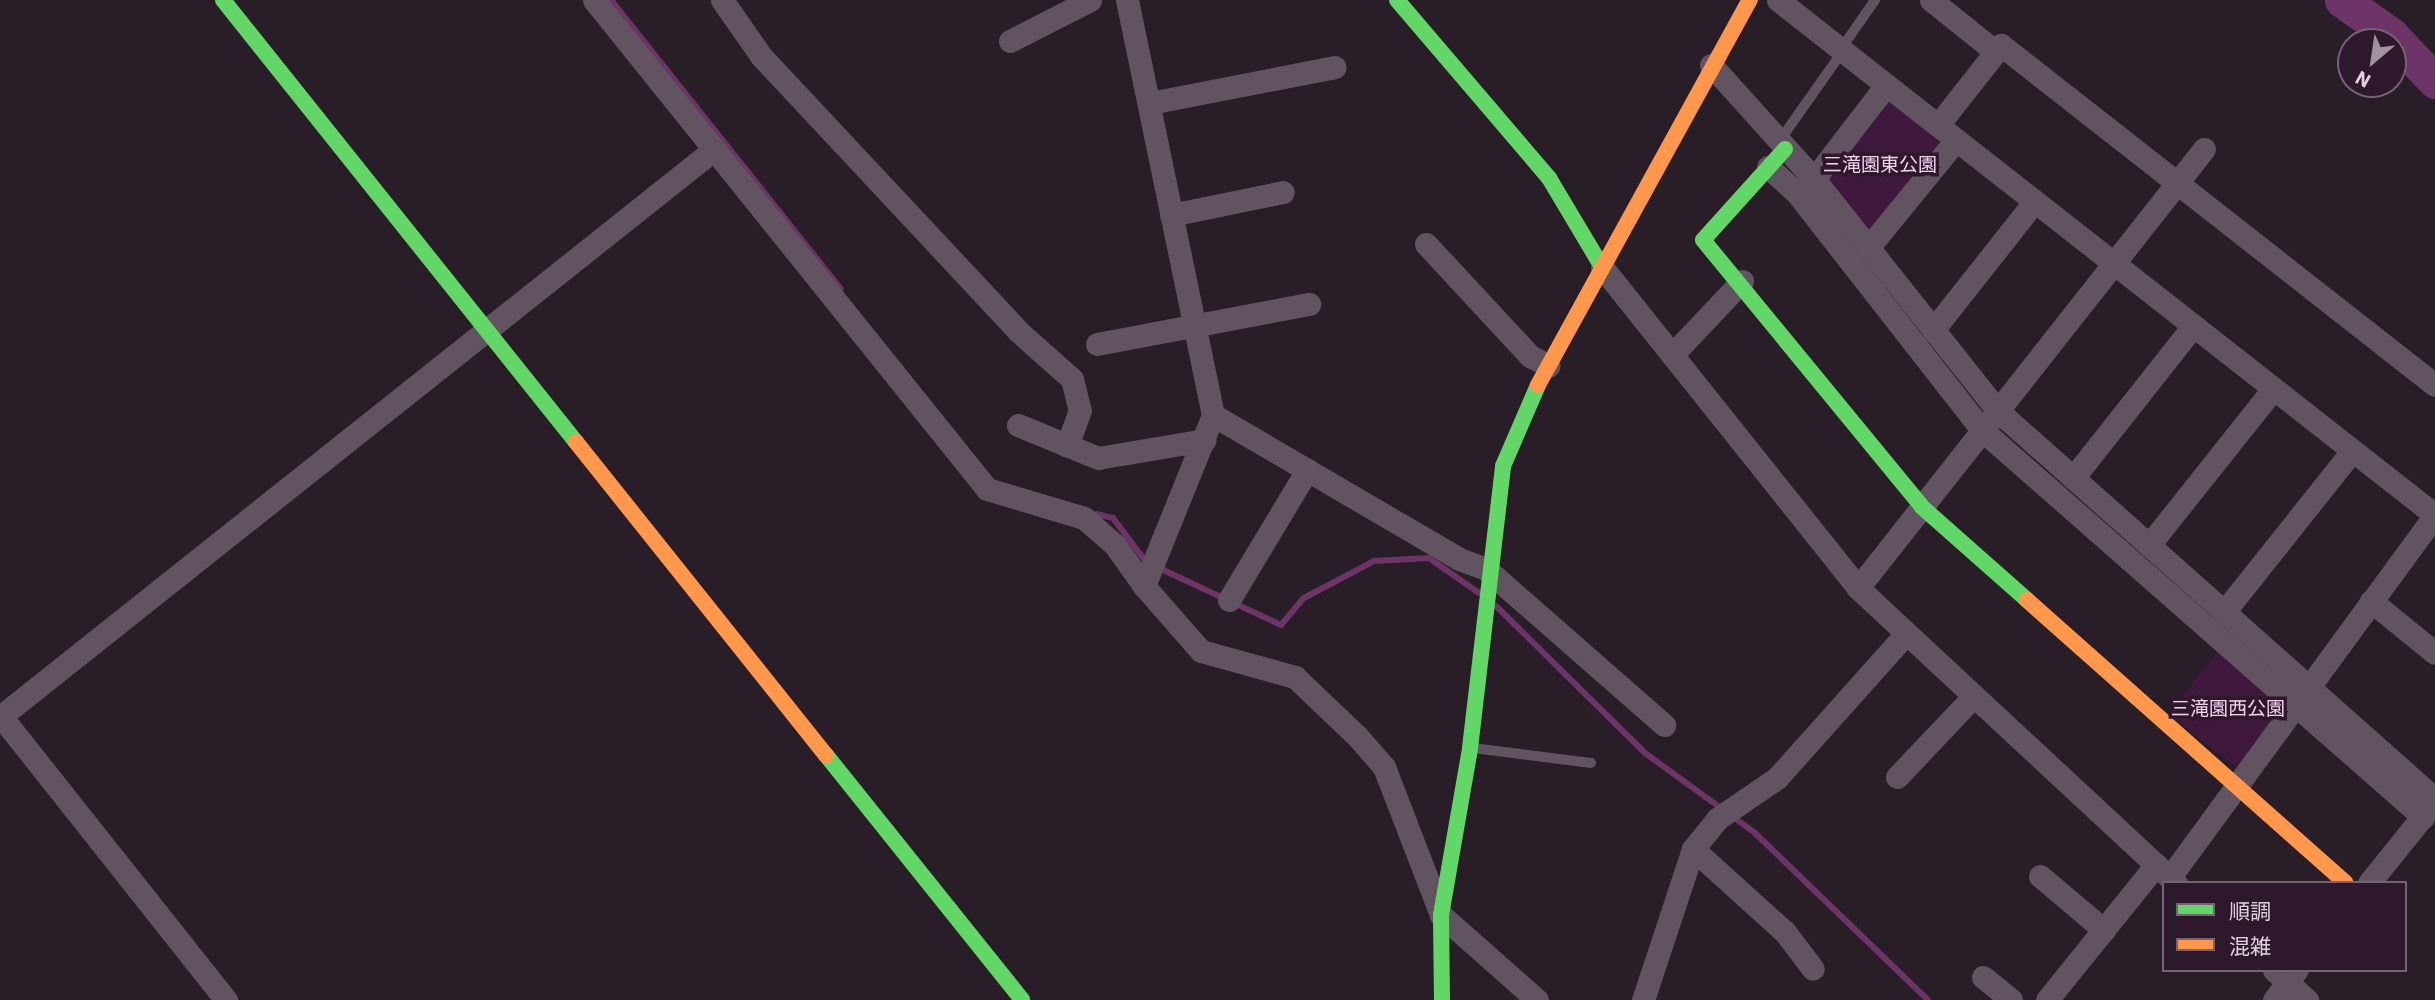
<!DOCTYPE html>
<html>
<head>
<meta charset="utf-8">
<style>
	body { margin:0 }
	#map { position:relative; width:2435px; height:1000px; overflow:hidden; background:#291d28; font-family:"IBM Plex Sans","Noto Sans JP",sans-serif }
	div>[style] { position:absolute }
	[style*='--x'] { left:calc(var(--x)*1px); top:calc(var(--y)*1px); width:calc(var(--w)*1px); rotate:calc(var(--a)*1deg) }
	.green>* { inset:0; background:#3f193d }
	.stream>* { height:6px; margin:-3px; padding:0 3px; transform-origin:3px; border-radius:3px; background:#6d3468 }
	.river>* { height:35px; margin:-17.5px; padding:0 17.5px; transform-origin:17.5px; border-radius:17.5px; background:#6d3468 }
	.lane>* { height:10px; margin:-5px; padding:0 5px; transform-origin:5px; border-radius:5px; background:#625360 }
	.street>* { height:23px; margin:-11.5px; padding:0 11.5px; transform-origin:11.5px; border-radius:11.5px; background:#625360 }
	.fast>* { height:16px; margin:-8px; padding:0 8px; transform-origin:8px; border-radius:8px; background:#63d668 }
	.slow>* { height:16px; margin:-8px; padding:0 8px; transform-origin:8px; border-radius:8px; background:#ff974d }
	span { translate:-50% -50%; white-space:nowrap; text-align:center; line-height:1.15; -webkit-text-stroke:7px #2e182c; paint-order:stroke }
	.park-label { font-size:19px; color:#f5d1f0 }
	.legend { position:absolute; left:2162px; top:881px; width:245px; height:91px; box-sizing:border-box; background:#2e182c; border:2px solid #766273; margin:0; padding:9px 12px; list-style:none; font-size:21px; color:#e1d1de }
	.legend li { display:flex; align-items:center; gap:14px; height:35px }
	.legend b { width:35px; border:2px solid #766273 }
	.north { position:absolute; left:2337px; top:28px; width:70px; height:70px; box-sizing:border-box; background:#2e182c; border:2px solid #766273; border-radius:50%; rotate:209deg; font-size:19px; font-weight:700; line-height:28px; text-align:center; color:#e1d1de }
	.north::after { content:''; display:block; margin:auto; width:24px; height:32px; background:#a1929e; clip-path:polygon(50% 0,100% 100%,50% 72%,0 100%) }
</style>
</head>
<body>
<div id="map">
	<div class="green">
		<div style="clip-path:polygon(1894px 98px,1942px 146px,1871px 235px,1825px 183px,1882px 99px)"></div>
		<div style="clip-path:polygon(2222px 646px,2283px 707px,2238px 769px,2168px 714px)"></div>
	</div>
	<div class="stream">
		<div style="--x:611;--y:0;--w:369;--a:51.5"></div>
		<div style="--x:1096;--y:514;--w:17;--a:13"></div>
		<div style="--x:1113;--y:518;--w:55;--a:53.1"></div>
		<div style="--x:1146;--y:562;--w:149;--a:25"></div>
		<div style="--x:1281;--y:625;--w:35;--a:-50"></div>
		<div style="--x:1304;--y:598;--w:79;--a:-27.9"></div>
		<div style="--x:1374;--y:561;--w:55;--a:-3.1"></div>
		<div style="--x:1429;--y:558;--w:61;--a:35"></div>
		<div style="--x:1496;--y:606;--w:209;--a:44.6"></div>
		<div style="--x:1645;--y:753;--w:136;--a:36"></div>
		<div style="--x:1755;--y:833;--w:240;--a:44"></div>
	</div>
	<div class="river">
		<div style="--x:2342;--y:0;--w:60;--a:35.5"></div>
		<div style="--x:2391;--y:35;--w:64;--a:46.3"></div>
	</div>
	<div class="lane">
		<div style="--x:1841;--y:49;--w:60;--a:-55.2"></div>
		<div style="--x:1778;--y:143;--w:113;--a:-54.8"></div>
		<div style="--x:1473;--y:748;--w:119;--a:7.2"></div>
	</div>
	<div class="street">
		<div style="--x:594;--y:0;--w:627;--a:51.21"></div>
		<div style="--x:987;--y:489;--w:101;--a:16.6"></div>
		<div style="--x:1084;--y:518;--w:41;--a:41.1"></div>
		<div style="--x:1115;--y:545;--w:50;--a:54.7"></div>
		<div style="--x:1144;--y:586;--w:184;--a:-68"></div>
		<div style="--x:722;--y:0;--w:68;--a:55.1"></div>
		<div style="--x:761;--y:56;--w:376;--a:46.9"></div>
		<div style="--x:1018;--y:331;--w:72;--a:41.6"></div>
		<div style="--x:1072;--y:379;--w:32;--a:76"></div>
		<div style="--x:1080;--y:410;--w:38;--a:110"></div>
		<div style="--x:1127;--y:0;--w:424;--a:78.3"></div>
		<div style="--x:1213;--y:415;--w:285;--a:30.3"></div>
		<div style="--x:1459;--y:559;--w:29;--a:20"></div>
		<div style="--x:1486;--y:569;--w:237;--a:41.2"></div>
		<div style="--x:1778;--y:0;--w:835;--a:38.09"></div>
		<div style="--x:1931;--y:0;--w:83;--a:38.7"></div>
		<div style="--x:1010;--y:41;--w:90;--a:-27.1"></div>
		<div style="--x:1711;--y:65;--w:154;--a:47.9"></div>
		<div style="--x:1814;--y:179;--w:296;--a:51.6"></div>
		<div style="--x:1998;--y:411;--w:584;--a:41.6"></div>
		<div style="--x:1150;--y:103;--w:188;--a:-11"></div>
		<div style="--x:1938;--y:125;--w:102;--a:-51.8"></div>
		<div style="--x:2001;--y:45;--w:551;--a:38.08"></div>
		<div style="--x:1768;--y:167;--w:38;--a:42"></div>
		<div style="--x:1796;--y:192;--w:302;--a:52"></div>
		<div style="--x:1982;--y:430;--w:587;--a:41.27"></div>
		<div style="--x:1814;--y:179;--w:118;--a:-52.5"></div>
		<div style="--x:1171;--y:215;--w:114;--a:-11.6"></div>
		<div style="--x:1426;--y:244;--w:153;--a:47.1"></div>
		<div style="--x:1530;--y:356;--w:21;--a:28"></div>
		<div style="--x:1868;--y:248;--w:139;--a:-50.8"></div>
		<div style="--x:1602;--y:267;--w:411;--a:51.4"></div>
		<div style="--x:1858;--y:588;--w:434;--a:42.9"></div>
		<div style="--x:1933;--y:330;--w:163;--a:-51.7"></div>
		<div style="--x:1097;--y:344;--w:216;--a:-10.7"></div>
		<div style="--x:1672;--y:355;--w:102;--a:-46.6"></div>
		<div style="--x:1018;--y:425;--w:87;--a:22.4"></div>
		<div style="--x:1098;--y:458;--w:108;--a:-9.6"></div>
		<div style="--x:2073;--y:478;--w:194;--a:-51.7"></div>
		<div style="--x:2149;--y:545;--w:199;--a:-51.5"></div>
		<div style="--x:1144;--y:586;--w:86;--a:48.8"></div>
		<div style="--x:1201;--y:651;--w:98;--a:15.5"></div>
		<div style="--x:1295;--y:677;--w:86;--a:43.6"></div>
		<div style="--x:1357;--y:736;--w:41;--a:48.9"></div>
		<div style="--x:1384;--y:767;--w:159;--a:68.9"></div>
		<div style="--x:1441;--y:915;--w:128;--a:41.5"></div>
		<div style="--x:1858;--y:588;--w:559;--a:-51.76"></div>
		<div style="--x:1229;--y:600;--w:152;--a:-59"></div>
		<div style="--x:2371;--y:601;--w:82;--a:39.1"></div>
		<div style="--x:2224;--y:612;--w:206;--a:-51.5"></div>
		<div style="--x:0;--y:715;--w:364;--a:51.6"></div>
		<div style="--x:0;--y:717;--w:910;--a:-38.48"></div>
		<div style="--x:1897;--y:777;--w:109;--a:-46.5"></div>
		<div style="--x:1693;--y:849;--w:38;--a:-51"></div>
		<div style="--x:1717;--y:819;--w:73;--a:-34.3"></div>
		<div style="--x:1777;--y:778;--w:192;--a:-48.2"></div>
		<div style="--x:2040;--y:876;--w:84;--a:40.2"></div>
		<div style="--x:2170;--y:877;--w:449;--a:-53.8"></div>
		<div style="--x:2369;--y:883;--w:99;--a:-51.2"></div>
		<div style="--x:2274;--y:970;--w:45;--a:42.3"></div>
		<div style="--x:1983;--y:977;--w:36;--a:39"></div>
		<div style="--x:1643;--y:1000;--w:159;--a:-71.7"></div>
		<div style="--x:1693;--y:849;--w:124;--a:42.1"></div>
		<div style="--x:1785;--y:932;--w:46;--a:52.9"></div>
		<div style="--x:2047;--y:1000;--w:174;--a:-51.1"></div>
		<div style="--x:2274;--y:1000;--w:38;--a:-53"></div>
	</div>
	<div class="fast">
		<div style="--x:223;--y:0;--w:566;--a:51.39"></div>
		<div style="--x:1397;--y:0;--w:234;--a:49.5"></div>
		<div style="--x:1549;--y:178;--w:104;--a:59.2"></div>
		<div style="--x:1785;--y:149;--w:122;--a:132"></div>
		<div style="--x:1703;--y:240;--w:345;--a:50.6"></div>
		<div style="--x:1922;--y:507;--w:140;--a:41.5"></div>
		<div style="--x:826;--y:755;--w:314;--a:51.3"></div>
		<div style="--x:1442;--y:1000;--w:85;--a:-90.7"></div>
		<div style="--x:1441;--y:915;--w:169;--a:-80.1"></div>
		<div style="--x:1470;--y:748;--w:284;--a:-83.3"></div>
		<div style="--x:1503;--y:466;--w:88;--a:-66.6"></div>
	</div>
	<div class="slow">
		<div style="--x:1538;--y:385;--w:440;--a:-61.2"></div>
		<div style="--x:576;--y:442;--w:401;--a:51.4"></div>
		<div style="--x:2027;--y:600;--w:426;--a:41.6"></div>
	</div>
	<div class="park-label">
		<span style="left:1880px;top:165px">三滝園東公園</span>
		<span style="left:2228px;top:709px">三滝園西公園</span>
	</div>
	<ul class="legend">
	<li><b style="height:9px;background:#63d668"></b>順調</li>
	<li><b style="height:9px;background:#ff974d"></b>混雑</li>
	</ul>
	<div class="north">N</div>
</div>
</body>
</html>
